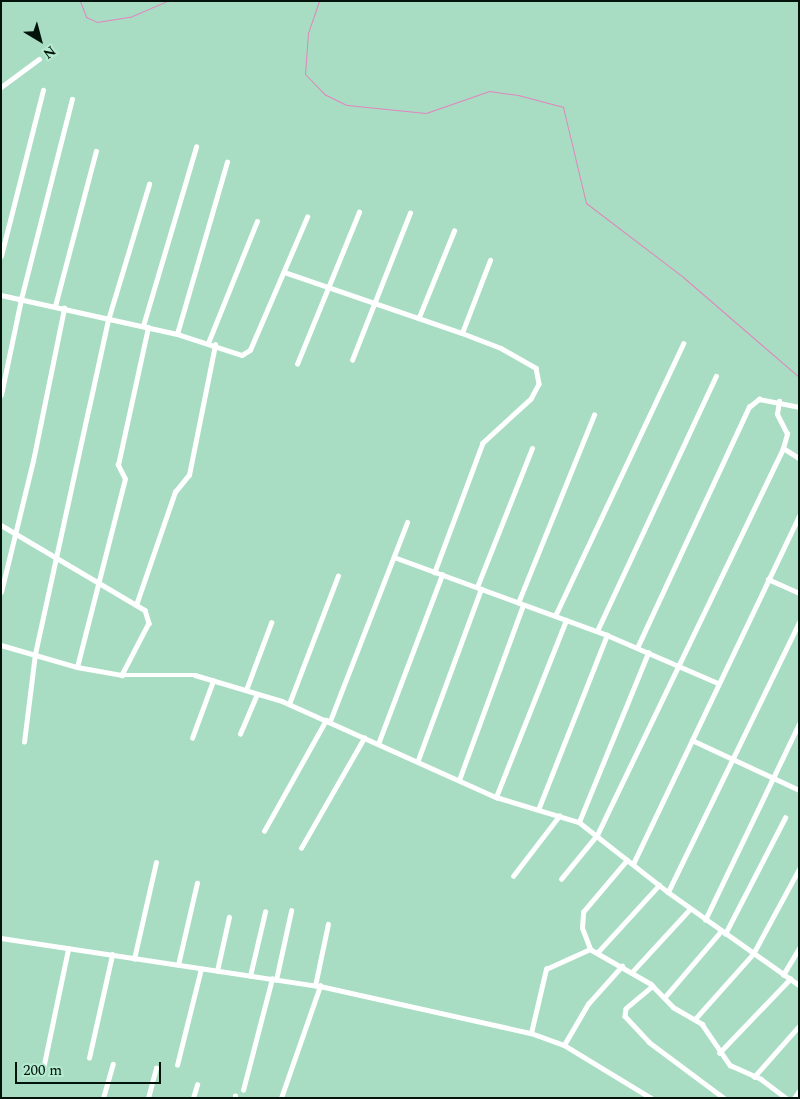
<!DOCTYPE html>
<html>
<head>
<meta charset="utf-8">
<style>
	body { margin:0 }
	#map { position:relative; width:800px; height:1099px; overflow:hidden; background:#a8ddc3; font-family:Spectral,serif }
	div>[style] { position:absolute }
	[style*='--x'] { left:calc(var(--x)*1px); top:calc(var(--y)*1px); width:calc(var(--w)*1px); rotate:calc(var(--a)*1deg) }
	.stream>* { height:1px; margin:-0.5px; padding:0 0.5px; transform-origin:0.5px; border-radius:0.5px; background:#e185be }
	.minor>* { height:4.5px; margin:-2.25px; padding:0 2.25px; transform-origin:2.25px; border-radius:2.25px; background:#fff }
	span { translate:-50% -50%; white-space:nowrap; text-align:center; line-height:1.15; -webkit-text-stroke:5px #b5ebd0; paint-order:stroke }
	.frame { position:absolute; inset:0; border:2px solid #01130a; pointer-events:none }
	.north { position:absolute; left:15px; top:15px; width:50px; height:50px; -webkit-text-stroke:4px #b5ebd0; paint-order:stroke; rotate:143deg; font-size:14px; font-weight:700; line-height:20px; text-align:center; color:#01130a }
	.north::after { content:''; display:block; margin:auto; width:18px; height:22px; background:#01130a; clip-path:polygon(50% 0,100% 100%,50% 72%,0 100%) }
	.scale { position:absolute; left:15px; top:1062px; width:146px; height:22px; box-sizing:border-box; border:2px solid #01130a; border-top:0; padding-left:6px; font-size:15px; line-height:18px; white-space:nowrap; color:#01130a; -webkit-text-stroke:4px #b5ebd0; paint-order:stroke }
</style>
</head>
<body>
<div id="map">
	<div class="stream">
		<div style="--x:80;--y:1;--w:17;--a:69"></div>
		<div style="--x:86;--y:17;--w:12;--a:24"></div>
		<div style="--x:97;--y:22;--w:33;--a:-9"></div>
		<div style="--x:130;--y:17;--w:40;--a:-23.4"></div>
		<div style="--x:319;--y:1;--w:34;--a:109"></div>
		<div style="--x:308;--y:33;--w:41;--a:94.2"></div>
		<div style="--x:305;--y:74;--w:28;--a:46"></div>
		<div style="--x:324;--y:94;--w:25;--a:26"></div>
		<div style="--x:347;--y:105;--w:79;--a:5.8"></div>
		<div style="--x:426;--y:113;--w:67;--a:-19.2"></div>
		<div style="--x:489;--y:91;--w:29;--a:8"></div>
		<div style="--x:518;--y:95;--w:47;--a:14.9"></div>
		<div style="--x:563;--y:107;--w:99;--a:76.5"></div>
		<div style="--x:586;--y:203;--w:122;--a:37.3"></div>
		<div style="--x:683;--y:277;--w:153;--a:40.8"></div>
	</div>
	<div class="minor">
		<div style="--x:1;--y:87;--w:47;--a:-36.4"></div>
		<div style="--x:1;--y:256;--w:171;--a:-75.8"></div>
		<div style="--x:284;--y:272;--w:188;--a:18.9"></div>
		<div style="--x:462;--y:333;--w:42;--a:21"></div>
		<div style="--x:501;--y:348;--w:40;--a:29.7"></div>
		<div style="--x:536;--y:368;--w:16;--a:79"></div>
		<div style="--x:539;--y:384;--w:17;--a:118"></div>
		<div style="--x:531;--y:399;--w:65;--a:137.5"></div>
		<div style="--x:483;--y:443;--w:138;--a:110.4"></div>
		<div style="--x:1;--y:295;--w:180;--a:12.5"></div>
		<div style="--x:177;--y:334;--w:68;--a:17.9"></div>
		<div style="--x:242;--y:355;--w:9;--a:-32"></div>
		<div style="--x:250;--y:350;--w:145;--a:-66.8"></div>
		<div style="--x:55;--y:306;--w:160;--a:-75.2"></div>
		<div style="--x:419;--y:317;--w:93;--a:-67.9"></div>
		<div style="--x:143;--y:326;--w:187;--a:-73.5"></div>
		<div style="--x:462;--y:333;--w:78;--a:-69"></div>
		<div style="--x:177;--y:334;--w:179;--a:-73.8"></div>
		<div style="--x:208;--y:343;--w:131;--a:-68.1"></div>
		<div style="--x:352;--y:360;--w:158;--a:-68.5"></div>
		<div style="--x:297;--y:364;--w:164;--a:-67.8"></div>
		<div style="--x:1;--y:395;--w:98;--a:-78.2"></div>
		<div style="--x:21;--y:299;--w:206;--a:-75.7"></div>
		<div style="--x:783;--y:448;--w:19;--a:32"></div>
		<div style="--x:1;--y:525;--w:167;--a:30.6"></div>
		<div style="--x:145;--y:610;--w:14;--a:73"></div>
		<div style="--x:149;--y:623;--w:59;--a:117.4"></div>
		<div style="--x:394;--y:557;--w:227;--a:20.1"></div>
		<div style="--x:607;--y:635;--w:121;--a:23.4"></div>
		<div style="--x:768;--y:579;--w:34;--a:24"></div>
		<div style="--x:477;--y:587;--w:149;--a:-68.4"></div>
		<div style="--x:1;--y:592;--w:135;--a:-76.3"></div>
		<div style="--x:33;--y:461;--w:156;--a:-78.5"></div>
		<div style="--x:518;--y:603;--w:203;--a:-68"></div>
		<div style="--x:136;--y:605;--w:120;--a:-71"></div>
		<div style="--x:175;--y:492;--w:22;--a:-51"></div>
		<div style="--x:189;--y:475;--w:133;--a:-78.7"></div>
		<div style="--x:555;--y:616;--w:301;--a:-64.8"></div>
		<div style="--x:597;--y:631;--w:281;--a:-65"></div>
		<div style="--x:1;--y:645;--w:79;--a:16.1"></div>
		<div style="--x:77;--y:667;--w:46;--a:10.1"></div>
		<div style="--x:122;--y:675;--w:73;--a:0"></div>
		<div style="--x:195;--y:675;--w:91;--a:16.6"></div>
		<div style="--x:282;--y:701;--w:235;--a:24.2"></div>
		<div style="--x:496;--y:797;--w:87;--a:16.8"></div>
		<div style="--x:579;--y:822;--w:113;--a:38.2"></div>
		<div style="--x:668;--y:892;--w:161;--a:35.4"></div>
		<div style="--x:637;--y:648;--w:266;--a:-65.1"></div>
		<div style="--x:749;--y:407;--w:13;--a:-39"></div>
		<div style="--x:759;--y:399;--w:41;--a:11.3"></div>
		<div style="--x:77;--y:667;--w:194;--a:-75.7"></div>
		<div style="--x:125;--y:479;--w:16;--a:-117"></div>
		<div style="--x:118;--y:465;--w:141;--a:-77.7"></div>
		<div style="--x:246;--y:690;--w:72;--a:-69.5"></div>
		<div style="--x:289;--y:704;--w:137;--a:-69.1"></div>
		<div style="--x:330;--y:721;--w:213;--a:-68.8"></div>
		<div style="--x:240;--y:734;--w:43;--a:-67"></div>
		<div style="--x:192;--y:738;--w:61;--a:-69.8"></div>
		<div style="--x:692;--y:740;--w:118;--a:25"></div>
		<div style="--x:24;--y:742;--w:89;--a:-82.9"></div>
		<div style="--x:35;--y:654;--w:253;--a:-77.7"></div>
		<div style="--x:89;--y:407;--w:89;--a:-77.7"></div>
		<div style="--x:108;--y:320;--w:142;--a:-73.2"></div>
		<div style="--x:378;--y:744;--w:181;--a:-69.3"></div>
		<div style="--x:418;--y:760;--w:182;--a:-69.8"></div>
		<div style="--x:459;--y:780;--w:186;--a:-69.9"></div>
		<div style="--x:496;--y:797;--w:190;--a:-68.4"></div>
		<div style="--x:538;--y:810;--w:188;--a:-68.5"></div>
		<div style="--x:579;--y:822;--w:183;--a:-67.8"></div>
		<div style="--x:264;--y:831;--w:127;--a:-60.8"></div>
		<div style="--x:301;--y:848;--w:127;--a:-60.2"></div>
		<div style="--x:633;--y:864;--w:386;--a:-64.5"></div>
		<div style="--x:513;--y:876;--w:76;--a:-52.5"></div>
		<div style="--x:561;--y:879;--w:57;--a:-50.7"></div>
		<div style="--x:597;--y:835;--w:429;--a:-64.3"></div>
		<div style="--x:783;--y:448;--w:15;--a:-74"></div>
		<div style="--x:787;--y:434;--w:22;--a:-117"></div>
		<div style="--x:777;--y:414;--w:13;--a:-81"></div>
		<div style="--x:668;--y:892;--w:300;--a:-64.1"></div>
		<div style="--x:705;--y:920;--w:217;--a:-64.4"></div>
		<div style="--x:725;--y:934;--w:131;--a:-62.7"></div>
		<div style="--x:1;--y:938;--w:323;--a:8.6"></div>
		<div style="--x:320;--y:986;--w:216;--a:12.6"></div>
		<div style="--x:531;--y:1033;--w:35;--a:20"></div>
		<div style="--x:564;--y:1045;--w:102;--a:31.3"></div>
		<div style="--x:590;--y:949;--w:70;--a:29.8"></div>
		<div style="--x:651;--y:984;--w:32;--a:46"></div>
		<div style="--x:673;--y:1007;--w:34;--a:30"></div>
		<div style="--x:702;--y:1024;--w:50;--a:55.7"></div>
		<div style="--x:730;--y:1065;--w:34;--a:24"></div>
		<div style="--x:761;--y:1079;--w:31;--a:37"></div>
		<div style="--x:597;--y:953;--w:92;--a:-47.6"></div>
		<div style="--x:134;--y:959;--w:99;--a:-77.2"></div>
		<div style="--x:178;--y:965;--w:84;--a:-77"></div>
		<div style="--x:217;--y:971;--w:55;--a:-77.5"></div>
		<div style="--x:632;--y:972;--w:86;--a:-47.4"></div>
		<div style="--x:783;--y:975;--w:31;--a:-59"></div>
		<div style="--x:250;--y:976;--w:66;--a:-76.8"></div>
		<div style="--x:276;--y:980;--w:71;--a:-77.7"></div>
		<div style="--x:315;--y:986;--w:63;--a:-78.2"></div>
		<div style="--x:653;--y:986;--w:35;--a:140"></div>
		<div style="--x:626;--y:1009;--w:7;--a:98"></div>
		<div style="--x:625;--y:1016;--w:35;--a:47"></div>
		<div style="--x:649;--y:1042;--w:94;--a:36.7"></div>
		<div style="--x:664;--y:998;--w:88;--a:-49.6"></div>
		<div style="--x:695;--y:1019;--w:87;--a:-48.3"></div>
		<div style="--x:753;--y:954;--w:97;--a:-61.6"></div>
		<div style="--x:531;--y:1033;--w:66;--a:-76.8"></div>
		<div style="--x:546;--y:969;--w:48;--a:-24.4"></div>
		<div style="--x:590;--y:949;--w:22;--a:-111"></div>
		<div style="--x:582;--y:928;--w:16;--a:-86"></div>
		<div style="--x:583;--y:912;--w:68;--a:-49.8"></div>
		<div style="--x:564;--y:1045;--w:48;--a:-59.7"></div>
		<div style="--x:588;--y:1004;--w:51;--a:-48.2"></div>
		<div style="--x:719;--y:1053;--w:103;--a:-46.2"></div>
		<div style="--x:89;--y:1058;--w:106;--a:-77.4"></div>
		<div style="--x:177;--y:1065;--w:99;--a:-76"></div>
		<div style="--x:43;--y:1069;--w:123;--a:-78.2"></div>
		<div style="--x:754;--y:1077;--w:68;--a:-48.6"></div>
		<div style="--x:243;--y:1090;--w:115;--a:-75.4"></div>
		<div style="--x:103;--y:1098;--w:35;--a:-74"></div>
		<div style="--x:148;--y:1098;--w:31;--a:-75"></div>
		<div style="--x:193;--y:1098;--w:14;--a:-73"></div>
		<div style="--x:235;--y:1098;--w:2;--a:-90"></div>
		<div style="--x:281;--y:1098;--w:119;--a:-70.8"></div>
		<div style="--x:794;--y:1098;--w:9;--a:-54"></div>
	</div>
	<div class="frame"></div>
	<div class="north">N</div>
	<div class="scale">200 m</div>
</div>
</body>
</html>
